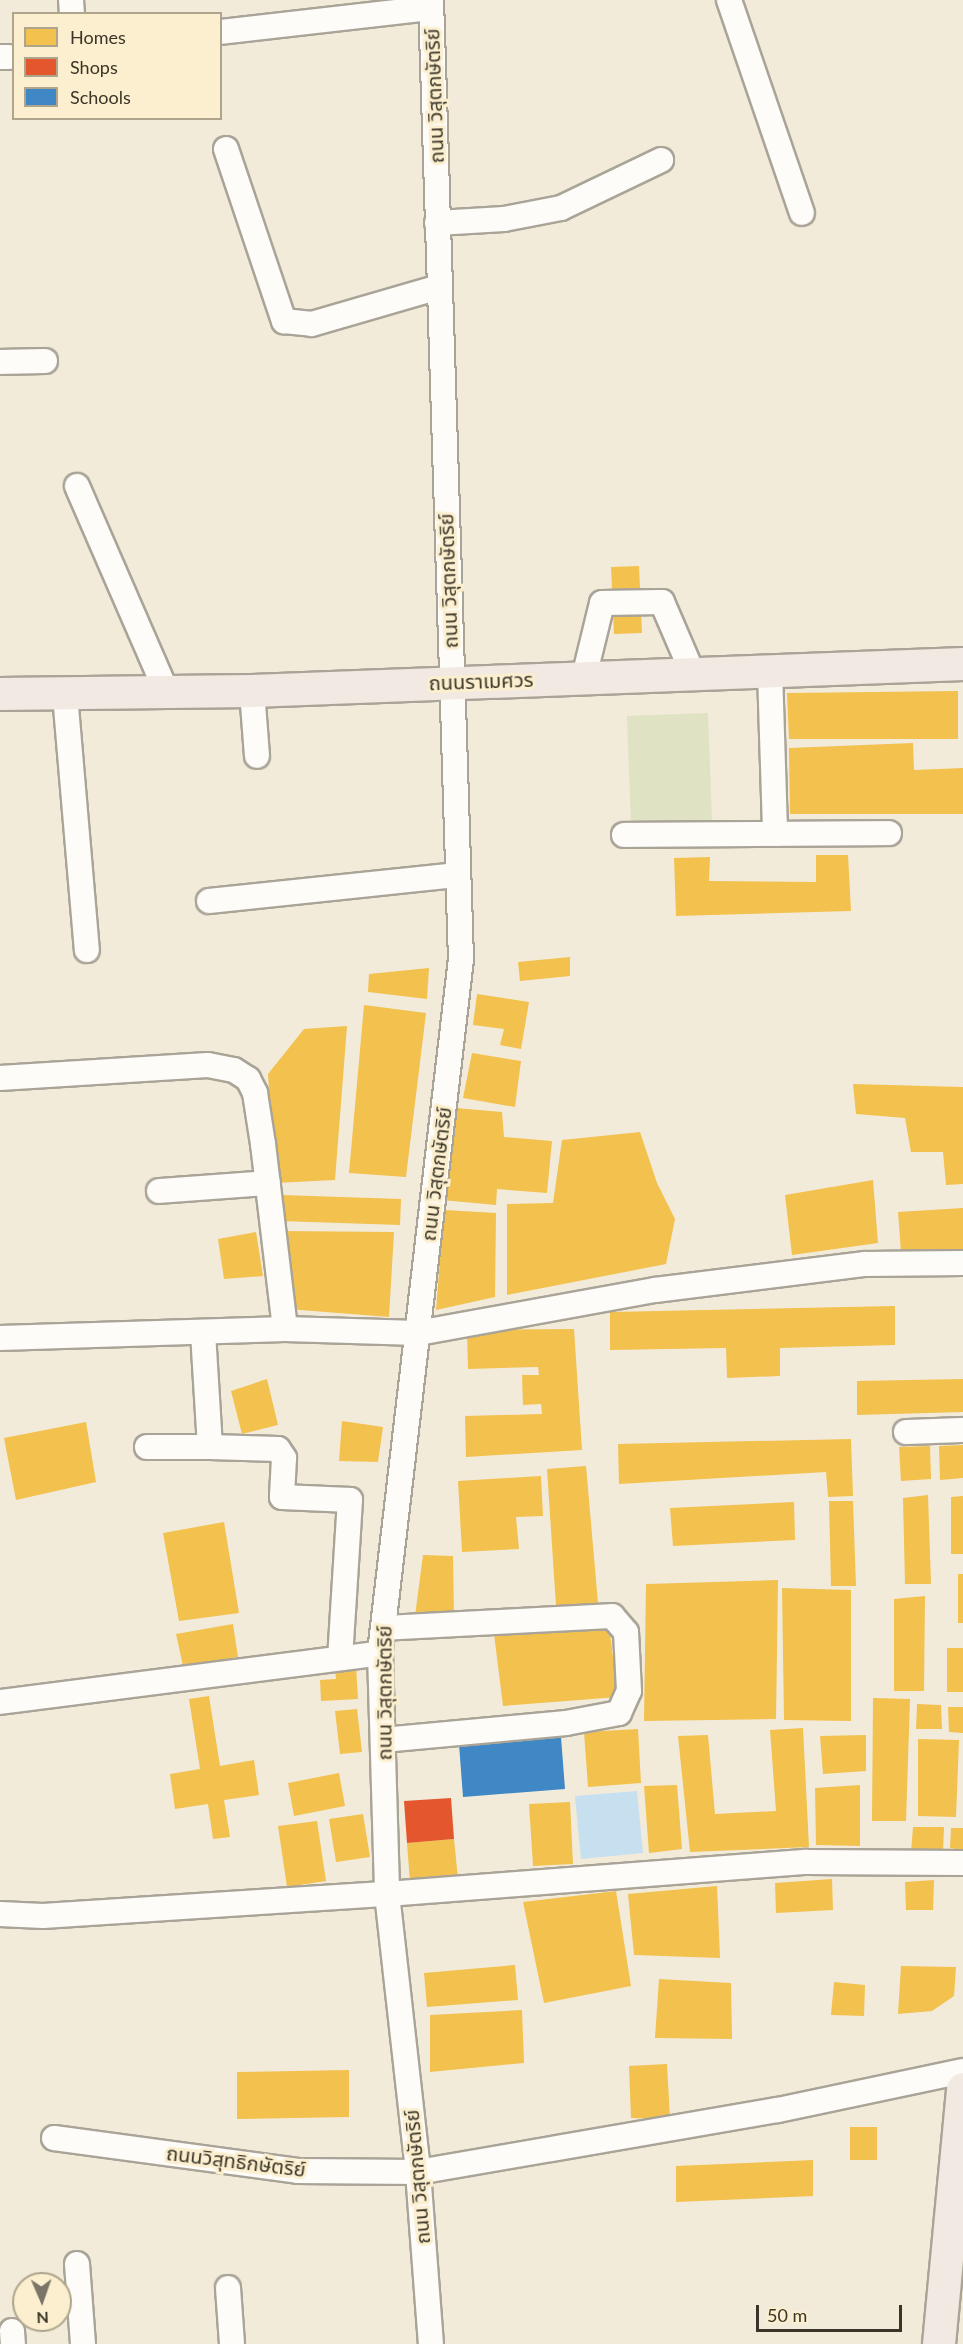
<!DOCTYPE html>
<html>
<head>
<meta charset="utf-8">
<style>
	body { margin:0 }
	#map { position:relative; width:963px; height:2344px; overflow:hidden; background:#f2ebda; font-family:Lato,"Noto Sans Thai",sans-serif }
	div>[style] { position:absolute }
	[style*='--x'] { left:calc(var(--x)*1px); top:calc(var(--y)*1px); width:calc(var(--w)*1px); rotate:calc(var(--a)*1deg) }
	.green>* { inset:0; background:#dfe2c3 }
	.water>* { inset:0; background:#c7e0ef }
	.homes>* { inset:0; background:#f2c14e }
	.shops>* { inset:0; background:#e4572e }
	.schools>* { inset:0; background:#3f88c5 }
	.roads { filter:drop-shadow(2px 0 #a9a497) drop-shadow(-2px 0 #a9a497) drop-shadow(0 2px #a9a497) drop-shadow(0 -2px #a9a497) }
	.minor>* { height:24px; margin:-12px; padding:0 12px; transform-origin:12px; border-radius:12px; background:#fdfcf9 }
	.major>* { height:32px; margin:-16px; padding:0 16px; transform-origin:16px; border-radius:16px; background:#f1e9e2 }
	span { translate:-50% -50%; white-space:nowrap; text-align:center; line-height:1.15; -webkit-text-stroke:6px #fcefcf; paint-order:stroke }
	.street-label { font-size:20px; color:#3a3528 }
	.legend { position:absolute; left:12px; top:12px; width:210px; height:108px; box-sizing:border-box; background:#fcefcf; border:2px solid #aea58c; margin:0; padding:8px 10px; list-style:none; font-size:18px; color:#3a3528 }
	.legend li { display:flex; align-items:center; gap:12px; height:30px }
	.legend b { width:30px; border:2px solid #aea58c }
	.north { position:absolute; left:12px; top:2272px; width:60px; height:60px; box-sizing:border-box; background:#fcefcf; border:2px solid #aea58c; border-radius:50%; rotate:178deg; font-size:16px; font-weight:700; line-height:24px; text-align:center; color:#3a3528 }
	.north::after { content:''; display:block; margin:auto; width:21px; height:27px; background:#7a7566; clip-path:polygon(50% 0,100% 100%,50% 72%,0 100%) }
	.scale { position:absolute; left:756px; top:2305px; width:146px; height:27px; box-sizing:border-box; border:3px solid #3a3528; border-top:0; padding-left:8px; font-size:18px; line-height:21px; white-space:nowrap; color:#3a3528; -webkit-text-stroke:4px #fcefcf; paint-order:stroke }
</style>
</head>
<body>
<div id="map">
	<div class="green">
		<div style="clip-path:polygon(708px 713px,712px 823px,631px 826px,627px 716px)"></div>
	</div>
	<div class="water">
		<div style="clip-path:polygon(637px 1791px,643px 1853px,581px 1859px,575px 1796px)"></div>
	</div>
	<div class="homes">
		<div style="clip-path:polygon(639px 566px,642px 633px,614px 634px,611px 567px)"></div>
		<div style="clip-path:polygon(958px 691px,958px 739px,789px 739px,787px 693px)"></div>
		<div style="clip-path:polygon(913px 743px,914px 770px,963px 768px,963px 814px,790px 814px,789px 748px)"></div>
		<div style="clip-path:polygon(816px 855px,848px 855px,851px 911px,676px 916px,674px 858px,710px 857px,709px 881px,816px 882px)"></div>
		<div style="clip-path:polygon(570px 957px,570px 976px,520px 981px,518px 962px)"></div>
		<div style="clip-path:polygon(429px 968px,427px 999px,368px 992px,369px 974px)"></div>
		<div style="clip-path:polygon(477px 994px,529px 1002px,521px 1049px,500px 1045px,504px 1029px,473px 1025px)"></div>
		<div style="clip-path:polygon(364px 1005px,426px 1013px,406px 1177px,349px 1173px)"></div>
		<div style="clip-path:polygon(347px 1026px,335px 1180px,275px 1183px,268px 1074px,304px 1029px)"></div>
		<div style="clip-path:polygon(472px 1053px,521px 1061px,515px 1107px,463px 1098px)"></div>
		<div style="clip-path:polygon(853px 1084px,963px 1087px,963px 1184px,946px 1185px,943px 1152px,911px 1152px,905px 1118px,856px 1114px)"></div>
		<div style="clip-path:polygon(456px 1108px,502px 1112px,504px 1137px,552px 1141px,547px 1193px,497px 1189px,496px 1205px,442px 1200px)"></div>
		<div style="clip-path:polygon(640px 1132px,657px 1183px,675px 1219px,666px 1264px,507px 1295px,507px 1204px,553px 1203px,562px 1140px)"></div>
		<div style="clip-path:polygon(873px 1180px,878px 1243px,792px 1255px,785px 1195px)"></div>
		<div style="clip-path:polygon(281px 1195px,401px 1199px,400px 1225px,280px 1221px)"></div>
		<div style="clip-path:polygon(963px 1208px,963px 1251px,901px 1252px,898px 1212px)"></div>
		<div style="clip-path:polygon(444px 1210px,496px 1213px,495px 1297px,436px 1310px)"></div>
		<div style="clip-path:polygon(280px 1231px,394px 1232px,389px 1317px,288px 1309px)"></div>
		<div style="clip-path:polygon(256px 1232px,263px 1276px,224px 1279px,218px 1239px)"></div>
		<div style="clip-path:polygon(895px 1306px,895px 1345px,780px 1348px,780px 1376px,727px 1378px,726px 1348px,610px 1350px,610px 1312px)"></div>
		<div style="clip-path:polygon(574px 1329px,582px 1450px,466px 1457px,465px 1416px,542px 1414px,541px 1404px,523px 1405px,522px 1375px,539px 1375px,538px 1367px,468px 1369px,467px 1330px)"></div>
		<div style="clip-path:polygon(267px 1379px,278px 1425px,242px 1434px,231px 1391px)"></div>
		<div style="clip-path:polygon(963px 1379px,963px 1412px,857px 1415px,857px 1381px)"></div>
		<div style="clip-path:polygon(342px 1421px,383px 1427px,378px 1462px,339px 1461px)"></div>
		<div style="clip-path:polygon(86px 1422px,96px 1482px,16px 1500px,4px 1438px)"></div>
		<div style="clip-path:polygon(851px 1439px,853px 1496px,828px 1497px,826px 1472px,619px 1484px,618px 1444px)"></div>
		<div style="clip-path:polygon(963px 1445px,963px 1478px,940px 1480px,939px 1446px)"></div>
		<div style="clip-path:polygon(930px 1446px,931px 1479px,901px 1481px,899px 1447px)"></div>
		<div style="clip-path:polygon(586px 1466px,598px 1603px,556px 1606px,547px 1469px)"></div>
		<div style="clip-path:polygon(541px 1476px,543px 1516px,516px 1517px,519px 1549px,462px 1552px,458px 1481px)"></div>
		<div style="clip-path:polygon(928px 1495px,931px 1584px,905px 1584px,903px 1498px)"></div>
		<div style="clip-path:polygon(963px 1496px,963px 1554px,951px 1554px,951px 1497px)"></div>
		<div style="clip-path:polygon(829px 1501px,853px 1501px,856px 1586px,831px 1586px)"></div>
		<div style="clip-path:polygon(794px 1502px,795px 1540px,673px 1546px,670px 1508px)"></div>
		<div style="clip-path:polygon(224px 1522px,239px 1613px,179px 1621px,163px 1533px)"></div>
		<div style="clip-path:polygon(423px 1555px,453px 1556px,454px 1615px,415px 1616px)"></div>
		<div style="clip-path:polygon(958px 1574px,963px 1574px,963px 1623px,958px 1623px)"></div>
		<div style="clip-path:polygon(778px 1580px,776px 1719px,644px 1721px,646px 1584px)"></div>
		<div style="clip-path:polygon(782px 1588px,851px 1590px,851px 1721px,784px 1720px)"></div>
		<div style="clip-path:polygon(925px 1596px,924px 1691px,894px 1691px,894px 1599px)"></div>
		<div style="clip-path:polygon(233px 1624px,238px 1657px,183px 1666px,176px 1634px)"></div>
		<div style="clip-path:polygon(609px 1625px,618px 1697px,503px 1706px,494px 1634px)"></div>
		<div style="clip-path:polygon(947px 1648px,963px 1648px,963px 1692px,947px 1692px)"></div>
		<div style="clip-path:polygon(356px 1666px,358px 1699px,321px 1701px,320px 1680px,336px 1679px,335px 1668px)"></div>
		<div style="clip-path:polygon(209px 1696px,220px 1766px,254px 1760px,259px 1795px,224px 1800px,230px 1837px,213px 1839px,208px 1804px,175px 1809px,170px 1774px,200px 1769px,189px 1699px)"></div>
		<div style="clip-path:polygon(873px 1698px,910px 1699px,906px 1821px,872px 1821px)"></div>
		<div style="clip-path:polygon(917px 1704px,941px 1705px,942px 1729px,916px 1729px)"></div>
		<div style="clip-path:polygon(948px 1707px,963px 1707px,963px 1733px,949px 1732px)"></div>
		<div style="clip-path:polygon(357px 1709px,362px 1752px,340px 1754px,335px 1711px)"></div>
		<div style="clip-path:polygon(803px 1728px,809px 1847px,690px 1852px,678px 1736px,708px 1735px,715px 1814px,776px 1811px,770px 1730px)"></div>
		<div style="clip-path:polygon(638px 1729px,641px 1783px,588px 1787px,584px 1732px)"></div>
		<div style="clip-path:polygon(866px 1735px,866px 1771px,823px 1774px,820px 1736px)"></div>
		<div style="clip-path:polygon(918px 1739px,959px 1740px,956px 1817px,918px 1816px)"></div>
		<div style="clip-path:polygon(339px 1773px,345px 1806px,294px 1816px,288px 1783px)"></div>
		<div style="clip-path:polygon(677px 1785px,682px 1849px,649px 1853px,644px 1786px)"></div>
		<div style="clip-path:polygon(860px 1785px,860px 1846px,816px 1845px,815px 1788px)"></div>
		<div style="clip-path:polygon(570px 1802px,573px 1864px,533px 1866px,529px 1804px)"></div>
		<div style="clip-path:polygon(363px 1814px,370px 1857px,336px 1862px,329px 1819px)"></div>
		<div style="clip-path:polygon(317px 1821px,326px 1881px,287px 1887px,278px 1826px)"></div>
		<div style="clip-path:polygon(913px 1827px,944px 1827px,943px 1853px,911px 1852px)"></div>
		<div style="clip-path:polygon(951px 1828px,963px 1828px,963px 1850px,950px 1848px)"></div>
		<div style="clip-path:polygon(454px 1839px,458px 1879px,410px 1882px,407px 1843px)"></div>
		<div style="clip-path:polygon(832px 1879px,833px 1910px,776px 1913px,775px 1883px)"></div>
		<div style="clip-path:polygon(934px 1880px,933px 1910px,906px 1910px,905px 1882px)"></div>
		<div style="clip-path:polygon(717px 1886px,720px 1958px,634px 1955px,628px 1894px)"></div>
		<div style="clip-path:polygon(616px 1891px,631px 1986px,544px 2003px,523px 1902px)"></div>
		<div style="clip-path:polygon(515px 1965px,518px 2000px,427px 2007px,424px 1973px)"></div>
		<div style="clip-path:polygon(901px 1966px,956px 1967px,954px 1996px,932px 2011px,898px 2014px)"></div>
		<div style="clip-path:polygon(659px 1979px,731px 1983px,732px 2039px,655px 2038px)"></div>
		<div style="clip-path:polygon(834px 1982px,865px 1985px,864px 2016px,831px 2015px)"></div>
		<div style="clip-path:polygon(522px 2010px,524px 2063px,430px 2072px,430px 2015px)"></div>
		<div style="clip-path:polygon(667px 2064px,670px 2119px,631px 2118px,629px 2066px)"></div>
		<div style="clip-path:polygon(349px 2070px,349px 2117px,237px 2119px,237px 2072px)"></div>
		<div style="clip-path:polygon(850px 2127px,877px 2127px,877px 2160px,850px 2160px)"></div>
		<div style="clip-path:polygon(813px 2160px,813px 2196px,676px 2202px,676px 2166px)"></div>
	</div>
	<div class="shops">
		<div style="clip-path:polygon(451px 1798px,454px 1839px,407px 1843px,404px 1801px)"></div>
	</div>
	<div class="schools">
		<div style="clip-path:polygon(561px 1737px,565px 1789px,463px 1797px,459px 1744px)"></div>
	</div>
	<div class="roads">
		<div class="minor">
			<div style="--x:71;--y:0;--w:14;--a:86"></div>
			<div style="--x:431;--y:0;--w:959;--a:88.21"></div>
			<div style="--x:461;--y:959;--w:699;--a:96.66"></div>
			<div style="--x:380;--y:1653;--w:241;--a:88.3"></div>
			<div style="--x:387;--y:1894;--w:280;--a:83.6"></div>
			<div style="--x:418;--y:2172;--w:172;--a:85.7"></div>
			<div style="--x:729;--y:0;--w:225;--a:71.1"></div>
			<div style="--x:220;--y:32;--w:212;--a:-6.5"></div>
			<div style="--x:0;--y:57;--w:9;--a:0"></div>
			<div style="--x:226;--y:149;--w:182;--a:71.4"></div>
			<div style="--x:284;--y:321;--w:28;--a:6"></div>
			<div style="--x:312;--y:324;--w:132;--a:-16.2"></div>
			<div style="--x:437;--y:223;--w:67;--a:-3.4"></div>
			<div style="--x:504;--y:219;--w:58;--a:-10.9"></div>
			<div style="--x:561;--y:208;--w:111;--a:-25.6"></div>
			<div style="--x:0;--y:362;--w:45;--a:-1.3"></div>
			<div style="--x:77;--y:486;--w:226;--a:66.5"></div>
			<div style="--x:770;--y:671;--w:163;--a:88.2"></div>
			<div style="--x:584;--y:677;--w:76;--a:-76.3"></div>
			<div style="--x:602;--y:603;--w:60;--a:-1"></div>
			<div style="--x:662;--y:602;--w:78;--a:66.7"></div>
			<div style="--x:252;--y:691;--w:65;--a:85.6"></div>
			<div style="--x:65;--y:695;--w:256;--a:85.1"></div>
			<div style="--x:624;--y:835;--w:265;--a:-0.4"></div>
			<div style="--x:209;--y:901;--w:250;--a:-6"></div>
			<div style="--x:0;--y:1078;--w:208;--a:-3.6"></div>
			<div style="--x:208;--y:1065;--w:26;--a:11"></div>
			<div style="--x:234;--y:1070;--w:17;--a:33"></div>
			<div style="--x:248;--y:1079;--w:16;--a:63"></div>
			<div style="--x:255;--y:1093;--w:52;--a:81.1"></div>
			<div style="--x:263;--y:1144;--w:186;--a:83.2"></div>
			<div style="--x:159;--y:1191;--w:109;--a:-4.2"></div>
			<div style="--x:0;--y:1338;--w:285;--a:-1.8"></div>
			<div style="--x:285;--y:1329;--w:133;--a:1.7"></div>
			<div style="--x:418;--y:1333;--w:241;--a:-10.3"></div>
			<div style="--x:655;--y:1290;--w:212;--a:-7.1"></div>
			<div style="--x:865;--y:1264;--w:98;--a:-0.6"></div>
			<div style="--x:906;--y:1432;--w:57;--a:-2"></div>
			<div style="--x:147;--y:1447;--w:63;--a:0"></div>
			<div style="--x:210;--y:1447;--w:115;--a:-93.5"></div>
			<div style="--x:210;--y:1447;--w:68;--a:1.7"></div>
			<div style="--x:278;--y:1449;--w:11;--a:56"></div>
			<div style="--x:284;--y:1458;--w:39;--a:93"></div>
			<div style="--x:282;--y:1497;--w:68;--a:2.5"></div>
			<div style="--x:350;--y:1500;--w:158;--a:93.6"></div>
			<div style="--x:0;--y:1702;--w:383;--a:-7.3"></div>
			<div style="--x:383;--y:1740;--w:184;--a:-5.3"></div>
			<div style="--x:566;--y:1723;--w:54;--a:-10.7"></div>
			<div style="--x:619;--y:1713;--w:24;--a:-66"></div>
			<div style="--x:629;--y:1691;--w:59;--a:-92.9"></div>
			<div style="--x:626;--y:1632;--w:21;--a:-131"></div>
			<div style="--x:612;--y:1616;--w:229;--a:177"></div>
			<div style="--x:0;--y:1914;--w:43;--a:2.7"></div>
			<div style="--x:43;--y:1916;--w:345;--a:-3.7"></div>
			<div style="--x:387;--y:1894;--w:421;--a:-4.4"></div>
			<div style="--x:807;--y:1862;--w:156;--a:0.4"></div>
			<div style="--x:54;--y:2138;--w:246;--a:7.7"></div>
			<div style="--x:298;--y:2171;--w:120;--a:0.5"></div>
			<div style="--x:418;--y:2172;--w:365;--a:-9.8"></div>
			<div style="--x:778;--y:2110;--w:189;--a:-11.9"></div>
			<div style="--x:77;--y:2264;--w:80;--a:85.7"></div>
			<div style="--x:228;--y:2288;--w:56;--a:85.9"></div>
			<div style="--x:12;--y:2331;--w:13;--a:86"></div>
		</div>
		<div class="major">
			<div style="--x:0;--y:694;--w:252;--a:-0.7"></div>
			<div style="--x:252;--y:691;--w:712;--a:-2.17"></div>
			<div style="--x:939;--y:2344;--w:256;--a:-84.6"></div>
		</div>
	</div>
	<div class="street-label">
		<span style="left:434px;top:96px;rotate:-92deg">ถนน วิสุตกษัตริย์</span>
		<span style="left:448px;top:581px;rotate:-92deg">ถนน วิสุตกษัตริย์</span>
		<span style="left:481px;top:681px;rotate:-2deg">ถนนราเมศวร</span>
		<span style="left:436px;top:1174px;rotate:-83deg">ถนน วิสุตกษัตริย์</span>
		<span style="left:384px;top:1693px;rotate:-90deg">ถนน วิสุตกษัตริย์</span>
		<span style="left:236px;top:2161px;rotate:7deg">ถนนวิสุทธิกษัตริย์</span>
		<span style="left:417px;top:2177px;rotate:-95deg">ถนน วิสุตกษัตริย์</span>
	</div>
	<ul class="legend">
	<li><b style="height:16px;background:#f2c14e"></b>Homes</li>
	<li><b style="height:16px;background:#e4572e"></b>Shops</li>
	<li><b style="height:16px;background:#3f88c5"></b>Schools</li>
	</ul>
	<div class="north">N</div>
	<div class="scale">50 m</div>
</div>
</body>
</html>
